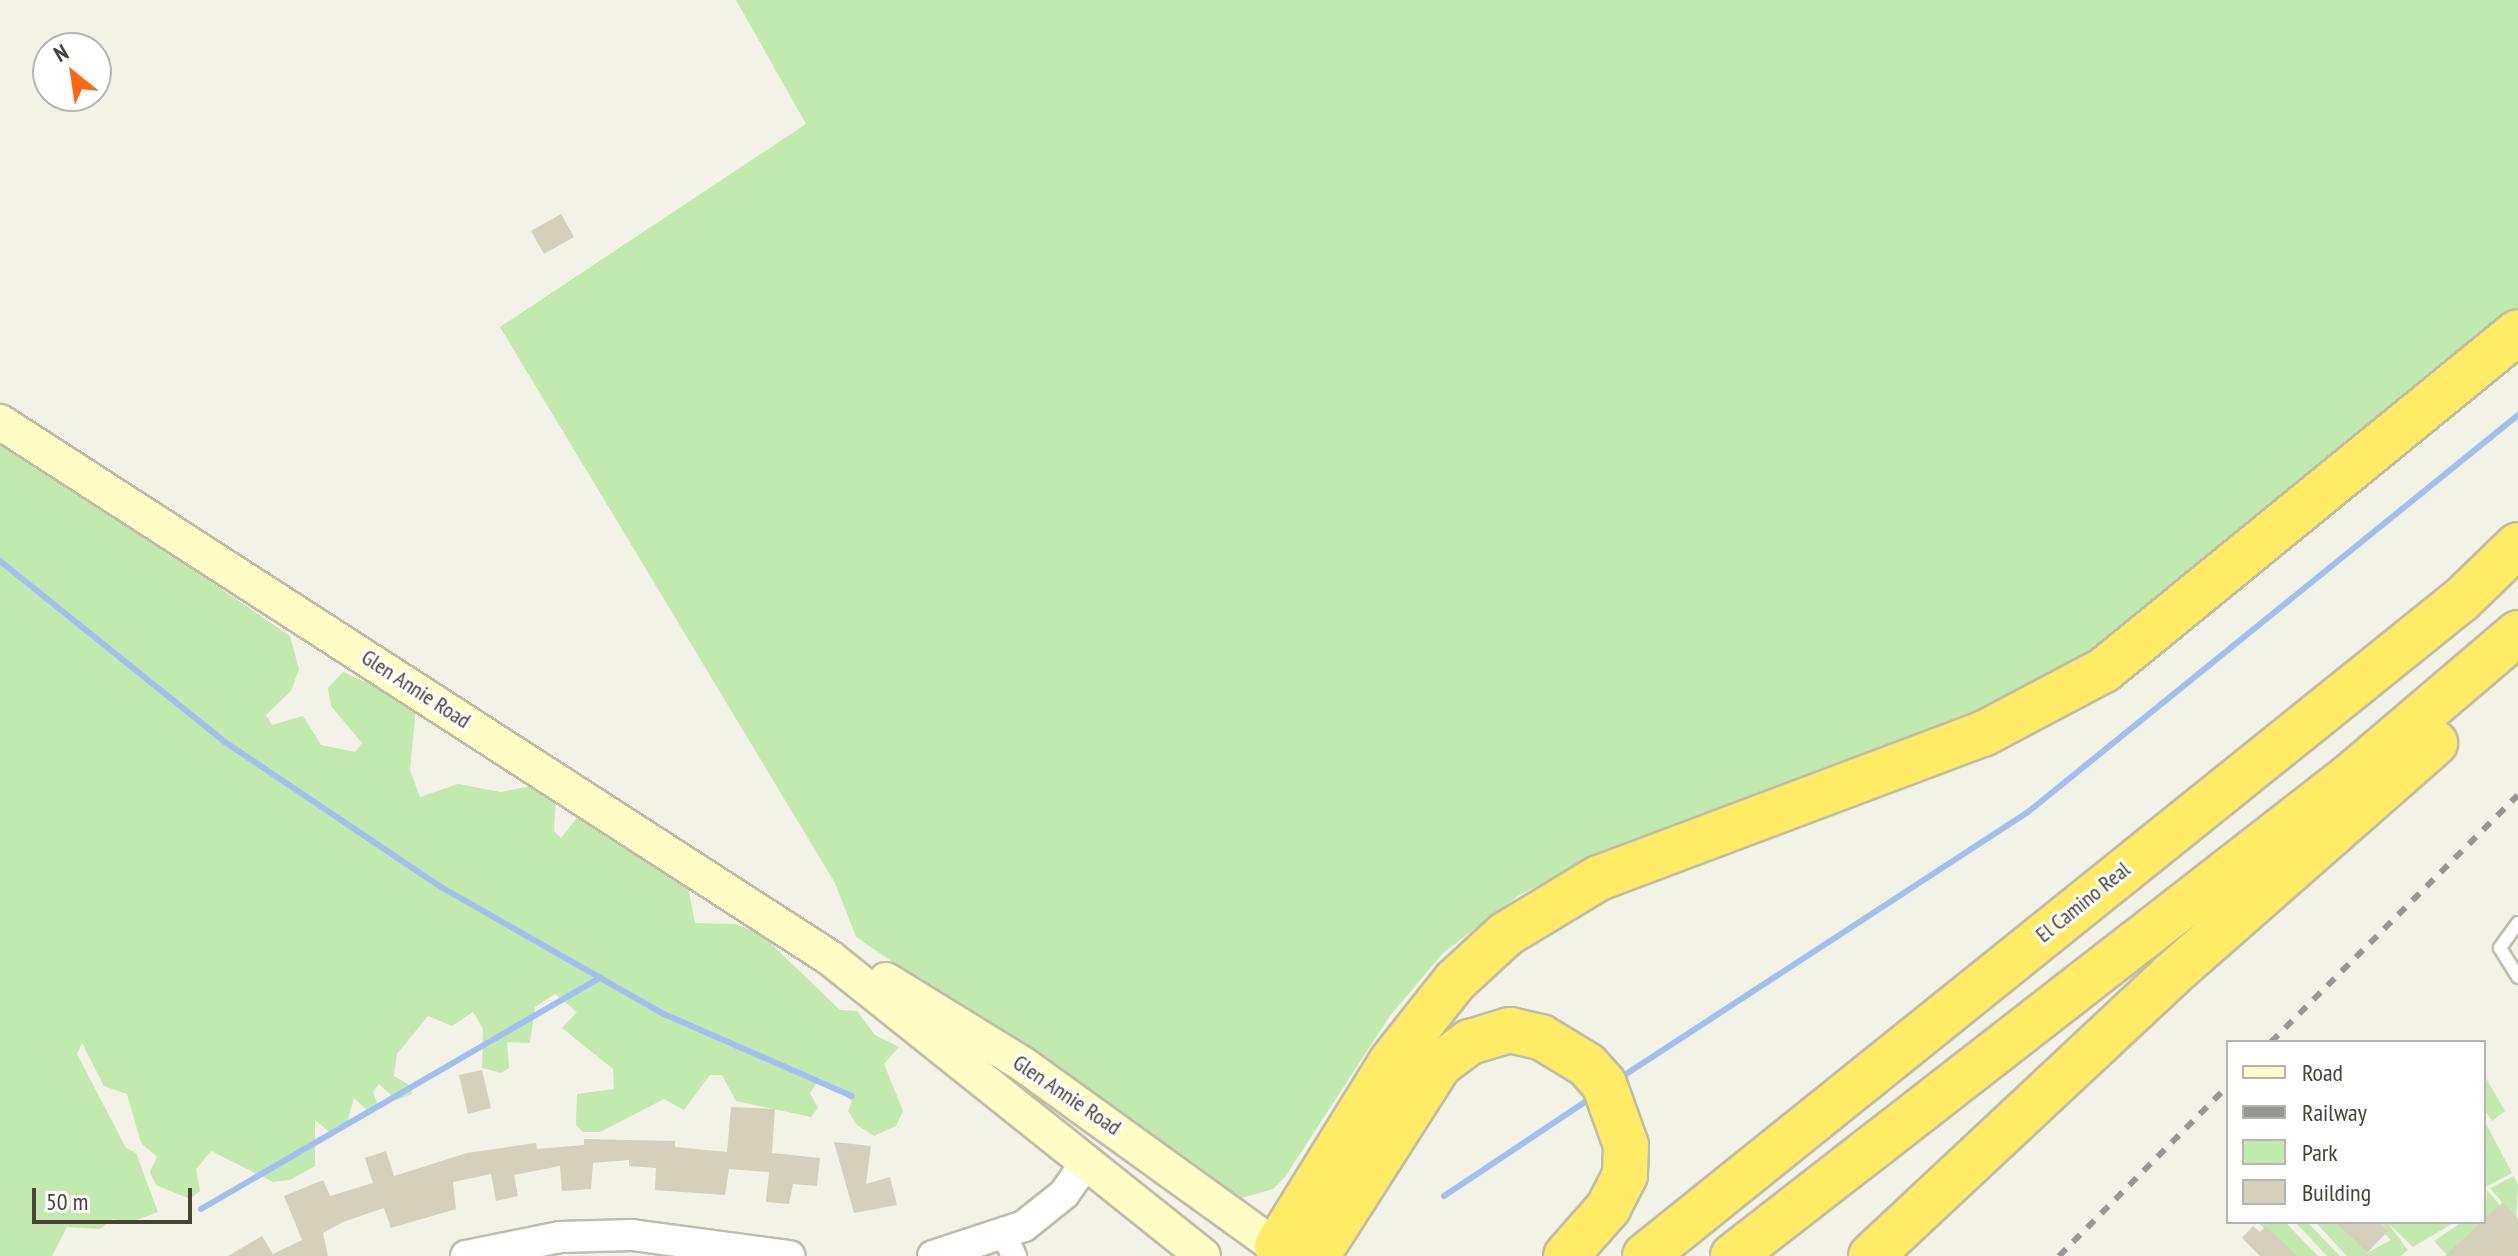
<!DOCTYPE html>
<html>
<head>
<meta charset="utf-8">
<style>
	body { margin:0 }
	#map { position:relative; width:2518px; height:1256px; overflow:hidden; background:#f3f2e6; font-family:"PT Sans Narrow",sans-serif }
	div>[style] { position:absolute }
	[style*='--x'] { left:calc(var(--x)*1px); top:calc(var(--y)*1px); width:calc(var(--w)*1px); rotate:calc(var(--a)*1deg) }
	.green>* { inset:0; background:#c2e9ae }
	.stream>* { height:6px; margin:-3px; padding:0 3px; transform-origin:3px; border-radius:3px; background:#a1c0f1 }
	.building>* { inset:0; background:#d5d0bc }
	.roads { filter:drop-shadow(2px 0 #bfbca9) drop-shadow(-2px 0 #bfbca9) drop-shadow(0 2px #bfbca9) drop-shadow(0 -2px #bfbca9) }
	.service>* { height:12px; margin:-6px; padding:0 6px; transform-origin:6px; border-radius:6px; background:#fff }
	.minor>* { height:24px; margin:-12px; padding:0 12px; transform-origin:12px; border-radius:12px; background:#fff }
	.tertiary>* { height:30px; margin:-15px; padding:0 15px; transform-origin:15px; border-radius:15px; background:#fff }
	.secondary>* { height:34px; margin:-17px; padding:0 17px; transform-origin:17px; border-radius:17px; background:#fffdc5 }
	.motorway>* { height:44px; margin:-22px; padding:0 22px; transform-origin:22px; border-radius:22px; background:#ffeb66 }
	.rail>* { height:6px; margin-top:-3px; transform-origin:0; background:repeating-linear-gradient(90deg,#969696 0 10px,transparent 0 20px) }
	span { translate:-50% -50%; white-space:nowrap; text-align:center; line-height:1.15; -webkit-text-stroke:6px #fff; paint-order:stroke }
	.street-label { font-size:22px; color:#474335 }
	.legend { position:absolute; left:2226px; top:1040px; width:260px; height:184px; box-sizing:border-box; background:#fff; border:2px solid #b5b4ae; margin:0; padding:10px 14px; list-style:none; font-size:24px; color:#474335 }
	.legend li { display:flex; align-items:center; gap:16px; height:40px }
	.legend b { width:40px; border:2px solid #b5b4ae }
	.north { position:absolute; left:32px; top:32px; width:80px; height:80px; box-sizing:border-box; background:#fff; border:2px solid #b5b4ae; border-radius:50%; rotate:330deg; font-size:22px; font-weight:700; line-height:32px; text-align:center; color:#474335 }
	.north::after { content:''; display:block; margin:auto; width:28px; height:36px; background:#fe6713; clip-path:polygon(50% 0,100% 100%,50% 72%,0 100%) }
	.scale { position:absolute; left:32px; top:1188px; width:160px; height:36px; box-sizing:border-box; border:4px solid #474335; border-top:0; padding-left:10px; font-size:24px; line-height:28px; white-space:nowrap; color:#474335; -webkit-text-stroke:6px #fff; paint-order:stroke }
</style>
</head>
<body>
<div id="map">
	<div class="green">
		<div style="clip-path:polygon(736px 0,2518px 0,2518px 312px,2156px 616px,1988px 718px,1589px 859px,1518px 896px,1443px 953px,1389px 1017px,1285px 1177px,1273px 1189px,1242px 1198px,856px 937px,835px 883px,500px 327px,806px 124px)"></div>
		<div style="clip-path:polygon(0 438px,290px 636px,299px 669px,291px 691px,266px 715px,272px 725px,303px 716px,321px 745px,355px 752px,362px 743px,331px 706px,328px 688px,343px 672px,367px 683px,375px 677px,416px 707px,410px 770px,420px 797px,458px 784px,501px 792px,536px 785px,556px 800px,554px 831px,561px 838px,579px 815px,687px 882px,695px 923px,735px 924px,761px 934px,840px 1010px,857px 1011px,875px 1035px,899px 1047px,884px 1064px,903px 1111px,896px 1126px,874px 1136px,857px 1125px,848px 1111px,852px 1101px,820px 1078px,810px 1093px,818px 1108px,811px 1117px,736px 1101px,722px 1075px,710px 1075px,684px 1110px,664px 1099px,600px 1132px,583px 1132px,576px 1125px,577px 1094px,614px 1089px,613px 1069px,562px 1028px,577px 1012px,555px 994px,535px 1007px,530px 1043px,507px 1042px,509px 1068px,501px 1073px,482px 1068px,483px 1029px,473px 1012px,452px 1026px,428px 1016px,397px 1054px,394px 1076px,411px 1086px,412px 1094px,396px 1100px,379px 1084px,373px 1092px,379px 1109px,368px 1111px,354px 1098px,347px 1123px,333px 1135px,315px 1120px,315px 1166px,290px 1180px,273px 1182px,211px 1151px,196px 1169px,200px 1191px,190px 1199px,156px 1185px,150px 1172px,157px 1157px,141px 1143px,127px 1094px,104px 1086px,82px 1043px,77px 1054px,126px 1148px,136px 1153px,158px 1212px,126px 1224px,113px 1219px,100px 1229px,67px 1227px,52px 1256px,0 1256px)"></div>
		<div style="clip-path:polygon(2484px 1075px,2505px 1111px,2492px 1121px,2484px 1109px)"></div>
		<div style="clip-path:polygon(2484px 1120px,2512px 1173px,2484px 1188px)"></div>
		<div style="clip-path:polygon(2514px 1176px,2518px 1185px,2516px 1218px,2490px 1188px)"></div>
		<div style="clip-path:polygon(2487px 1190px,2508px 1215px,2448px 1256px,2434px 1241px,2462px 1222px,2484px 1222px)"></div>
		<div style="clip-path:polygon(2257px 1222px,2285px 1222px,2318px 1256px,2297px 1256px)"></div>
		<div style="clip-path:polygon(2295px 1222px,2307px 1222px,2340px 1256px,2327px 1256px)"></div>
		<div style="clip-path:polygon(2315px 1222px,2335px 1222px,2367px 1253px,2391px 1240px,2373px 1222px,2455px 1222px,2413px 1247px,2387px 1222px,2408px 1250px,2401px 1256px,2347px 1256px)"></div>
	</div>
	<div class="stream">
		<div style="--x:0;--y:561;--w:289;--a:38.8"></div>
		<div style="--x:225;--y:742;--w:260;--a:33.9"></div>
		<div style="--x:441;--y:887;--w:257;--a:29.7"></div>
		<div style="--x:664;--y:1014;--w:205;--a:23.6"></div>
		<div style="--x:1620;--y:1078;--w:487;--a:-33.1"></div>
		<div style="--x:2028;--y:812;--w:631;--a:-39.01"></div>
		<div style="--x:1444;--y:1196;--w:177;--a:-33.7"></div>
		<div style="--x:201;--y:1209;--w:462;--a:-30.1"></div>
	</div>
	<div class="building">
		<div style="clip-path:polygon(561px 214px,574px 237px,544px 254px,531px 231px)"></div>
		<div style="clip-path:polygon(482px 1070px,491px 1108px,468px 1114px,459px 1075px)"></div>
		<div style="clip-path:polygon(731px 1107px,775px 1109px,772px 1153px,820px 1158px,817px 1186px,793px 1184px,789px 1204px,766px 1202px,769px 1172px,729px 1169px,725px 1195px,655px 1190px,656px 1168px,629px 1166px,629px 1160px,593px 1163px,591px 1189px,562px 1191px,560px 1166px,514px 1175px,518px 1196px,496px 1201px,491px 1174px,453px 1182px,456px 1209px,391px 1228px,384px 1208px,343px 1222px,323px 1233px,328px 1256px,228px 1256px,262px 1236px,273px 1254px,302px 1240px,284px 1196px,323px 1180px,330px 1196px,373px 1183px,365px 1158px,386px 1151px,394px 1176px,467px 1153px,536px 1143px,537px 1149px,584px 1145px,584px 1139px,675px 1141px,675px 1147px,727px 1152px)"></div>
		<div style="clip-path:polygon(834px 1142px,871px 1146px,866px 1184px,890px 1177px,897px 1205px,854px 1213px)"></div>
		<div style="clip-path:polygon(2503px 1202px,2518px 1218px,2518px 1256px,2445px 1256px)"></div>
		<div style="clip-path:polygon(2335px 1222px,2378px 1222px,2388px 1231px,2367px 1253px)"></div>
		<div style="clip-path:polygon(2253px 1226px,2260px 1232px,2266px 1226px,2297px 1256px,2260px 1256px,2242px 1238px)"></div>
	</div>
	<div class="roads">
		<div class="service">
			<div style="--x:2518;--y:923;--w:31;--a:126"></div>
			<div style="--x:2500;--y:948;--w:34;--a:58"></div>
		</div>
		<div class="minor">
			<div style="--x:1005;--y:1236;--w:22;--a:66"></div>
		</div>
		<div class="tertiary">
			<div style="--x:466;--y:1256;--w:96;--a:-11.4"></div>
			<div style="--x:560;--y:1237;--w:72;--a:-1.6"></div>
			<div style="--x:632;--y:1235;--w:159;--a:7.6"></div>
			<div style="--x:933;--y:1256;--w:96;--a:-18.2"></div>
			<div style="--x:1024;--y:1226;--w:51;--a:-38.7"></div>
			<div style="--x:1064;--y:1194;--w:39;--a:-55"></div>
		</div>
		<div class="secondary">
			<div style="--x:0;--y:422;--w:988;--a:32.85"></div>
			<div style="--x:830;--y:958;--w:477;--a:38.6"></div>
			<div style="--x:886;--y:980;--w:162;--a:31.6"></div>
			<div style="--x:1024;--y:1065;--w:327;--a:35.8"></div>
		</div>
		<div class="motorway">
			<div style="--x:1277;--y:1246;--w:216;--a:-58.2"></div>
			<div style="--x:1391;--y:1062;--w:103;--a:-51.7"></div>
			<div style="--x:1455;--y:981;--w:69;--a:-42.7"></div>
			<div style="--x:1506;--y:934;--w:109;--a:-31.1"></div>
			<div style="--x:1599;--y:878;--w:410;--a:-20.6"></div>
			<div style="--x:1983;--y:734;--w:137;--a:-27.9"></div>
			<div style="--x:2104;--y:670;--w:534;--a:-39.23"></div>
			<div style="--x:1317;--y:1256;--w:227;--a:-57.4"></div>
			<div style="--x:1439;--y:1065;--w:39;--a:-37"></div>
			<div style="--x:1470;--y:1042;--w:42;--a:-16.7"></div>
			<div style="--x:1510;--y:1030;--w:32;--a:13"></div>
			<div style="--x:1541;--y:1037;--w:54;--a:31.3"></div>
			<div style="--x:1587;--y:1065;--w:25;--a:48"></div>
			<div style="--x:1604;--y:1084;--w:65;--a:70.2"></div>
			<div style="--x:1626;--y:1145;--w:30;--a:92"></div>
			<div style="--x:1625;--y:1175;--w:36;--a:117"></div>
			<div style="--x:1609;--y:1207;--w:65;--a:131.3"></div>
			<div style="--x:1645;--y:1256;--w:1047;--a:-38.8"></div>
			<div style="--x:2461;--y:600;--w:79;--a:-44"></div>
			<div style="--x:1733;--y:1256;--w:780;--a:-37.87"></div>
			<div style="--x:2349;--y:777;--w:222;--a:-40.4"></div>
			<div style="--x:1871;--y:1256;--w:410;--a:-43.1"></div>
			<div style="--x:2170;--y:976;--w:353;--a:-41.3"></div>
		</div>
	</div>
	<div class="rail">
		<div style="--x:2271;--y:1042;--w:349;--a:-45"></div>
		<div style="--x:2059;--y:1256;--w:240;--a:-45.2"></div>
	</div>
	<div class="street-label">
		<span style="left:416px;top:689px;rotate:33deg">Glen Annie Road</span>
		<span style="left:2083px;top:902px;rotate:-39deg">El Camino Real</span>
		<span style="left:1067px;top:1095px;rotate:34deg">Glen Annie Road</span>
	</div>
	<ul class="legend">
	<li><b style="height:10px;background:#fffdc5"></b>Road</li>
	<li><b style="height:10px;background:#969696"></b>Railway</li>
	<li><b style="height:22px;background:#c2e9ae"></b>Park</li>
	<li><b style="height:22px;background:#d5d0bc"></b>Building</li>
	</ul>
	<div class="north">N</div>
	<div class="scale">50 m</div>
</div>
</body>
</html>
